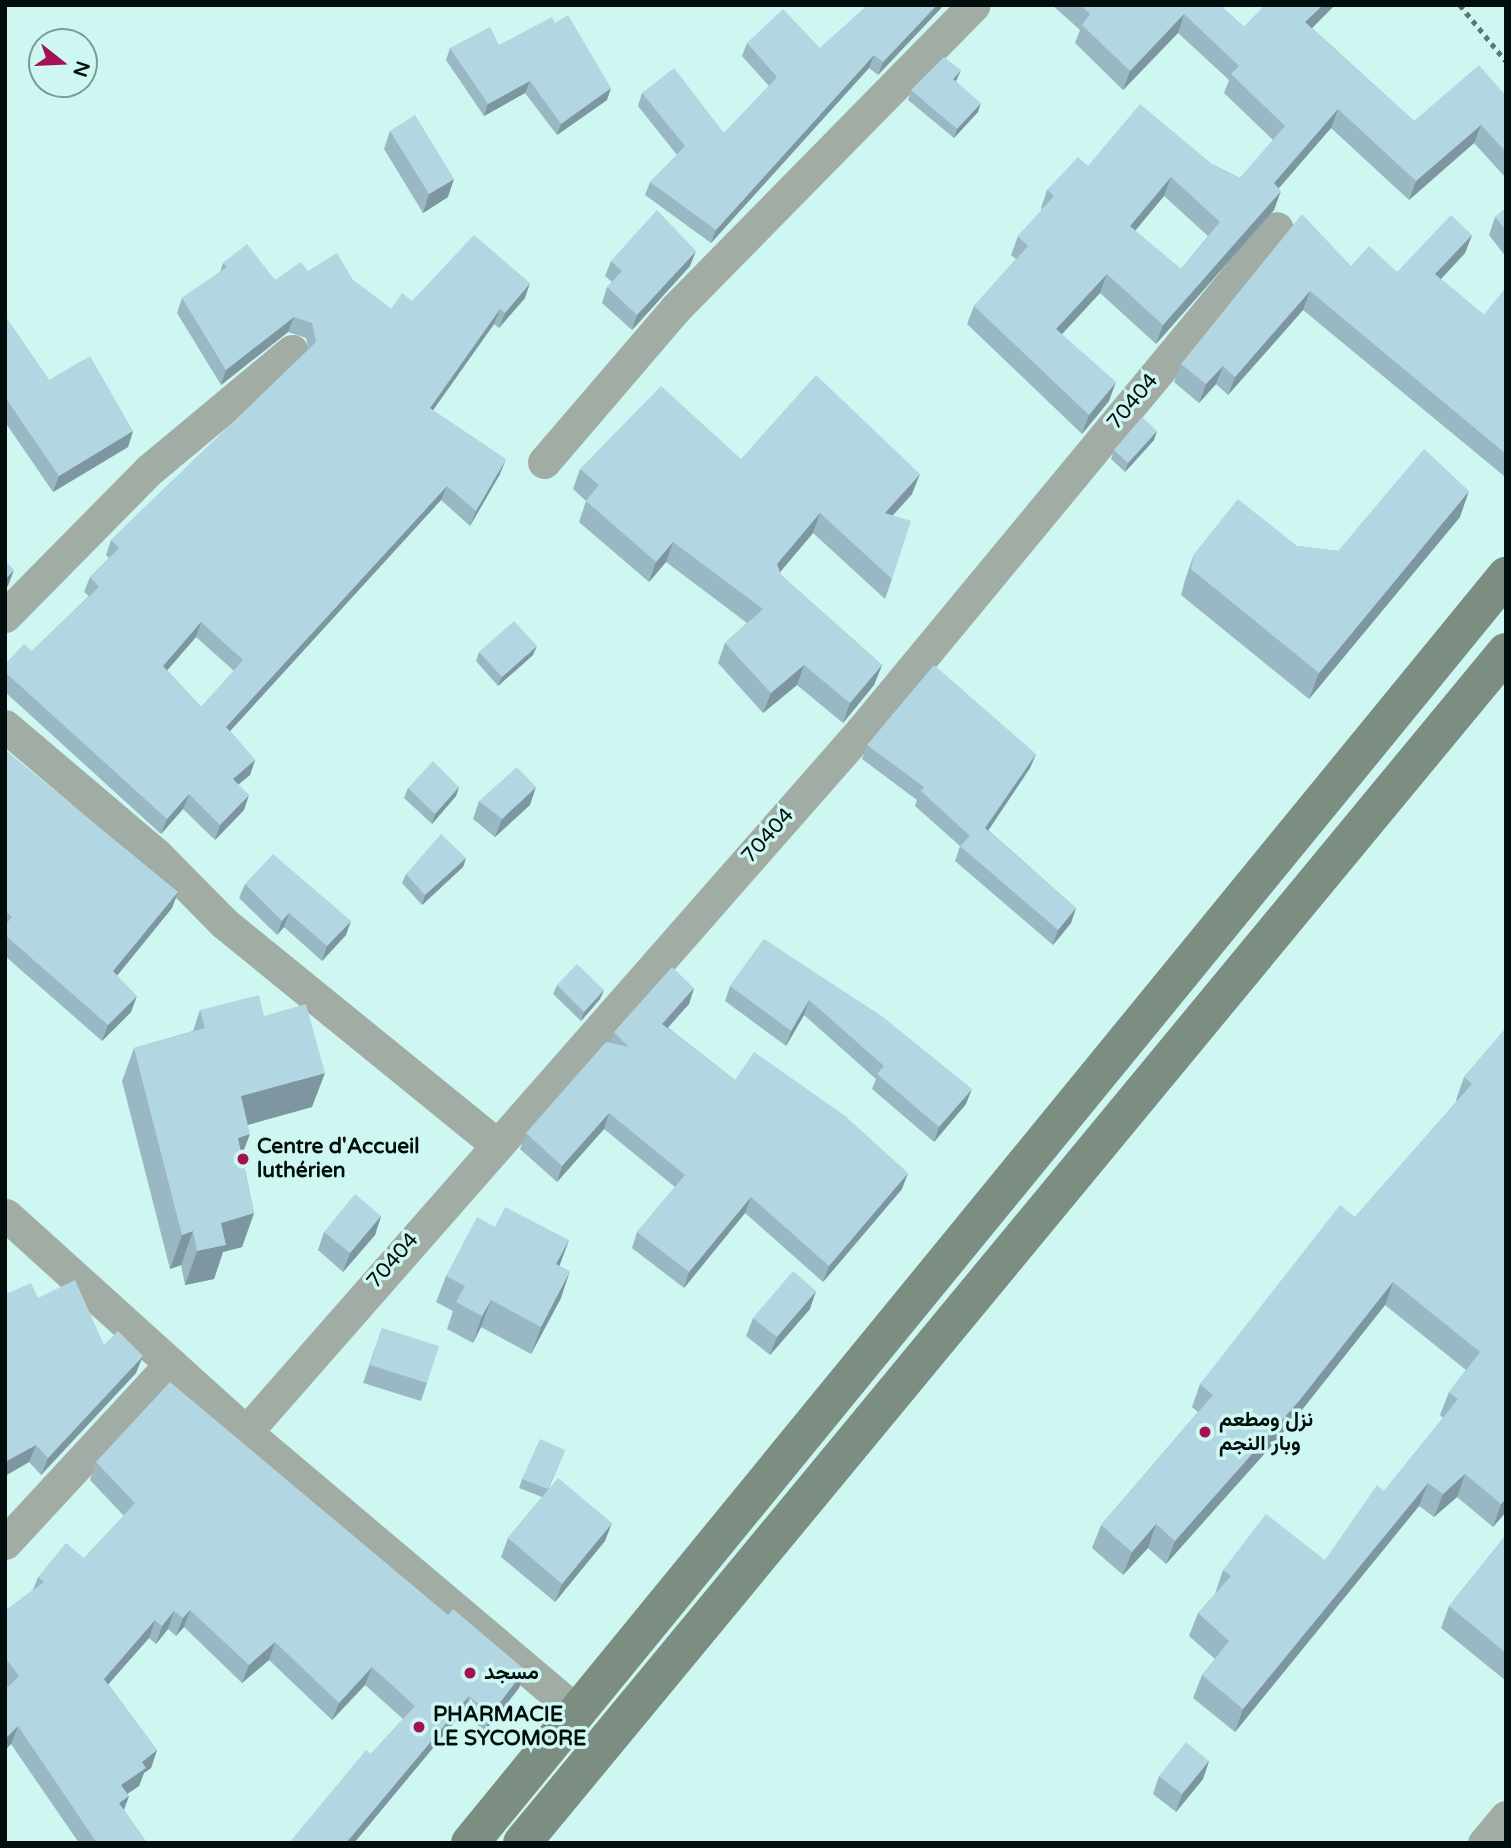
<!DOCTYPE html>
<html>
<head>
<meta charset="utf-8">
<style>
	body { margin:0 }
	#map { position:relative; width:1511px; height:1848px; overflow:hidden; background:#cff7f2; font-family:"Varela Round",Vazirmatn,sans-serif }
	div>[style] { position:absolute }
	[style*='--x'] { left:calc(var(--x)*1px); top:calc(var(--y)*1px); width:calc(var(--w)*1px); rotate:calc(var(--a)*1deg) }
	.path>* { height:4.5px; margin-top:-2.25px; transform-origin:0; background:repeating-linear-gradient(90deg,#5f7774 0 5px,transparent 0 10px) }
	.minor>* { height:33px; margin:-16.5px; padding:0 16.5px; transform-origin:16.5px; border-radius:16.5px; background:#a1ada4 }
	.secondary>* { height:38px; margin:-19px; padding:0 19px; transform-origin:19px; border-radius:19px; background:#7c8e81 }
	.wall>* { inset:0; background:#9ab8c3 }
	.shaded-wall>* { inset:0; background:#7d969f }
	.building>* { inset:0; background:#b3d6e3 }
	.dots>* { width:19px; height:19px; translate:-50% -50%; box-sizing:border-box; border:4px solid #cff7f2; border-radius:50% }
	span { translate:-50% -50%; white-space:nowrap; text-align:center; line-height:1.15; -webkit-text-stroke:7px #cff7f2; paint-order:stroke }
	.street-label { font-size:21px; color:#020e0d }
	.poi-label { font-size:21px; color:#020e0d; font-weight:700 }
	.left { translate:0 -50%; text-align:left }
	.frame { position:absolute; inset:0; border:7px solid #020e0d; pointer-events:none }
	.north { position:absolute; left:28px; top:28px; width:70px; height:70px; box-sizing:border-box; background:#cff7f2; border:2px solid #7d9a96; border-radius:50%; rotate:108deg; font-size:19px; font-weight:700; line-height:28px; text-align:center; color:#020e0d }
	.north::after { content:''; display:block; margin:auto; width:24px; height:32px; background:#a41254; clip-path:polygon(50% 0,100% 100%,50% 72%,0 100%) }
</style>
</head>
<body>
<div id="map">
	<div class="path">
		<div style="--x:1460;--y:5;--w:72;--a:50.6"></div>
	</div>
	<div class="minor">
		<div style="--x:544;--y:462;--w:201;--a:-49.4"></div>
		<div style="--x:675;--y:309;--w:426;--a:-45.5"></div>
		<div style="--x:5;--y:616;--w:205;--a:-45.4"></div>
		<div style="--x:149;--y:470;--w:186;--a:-39.8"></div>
		<div style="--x:5;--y:726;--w:199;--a:40.3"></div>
		<div style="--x:157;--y:855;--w:95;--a:45.4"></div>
		<div style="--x:224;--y:923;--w:349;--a:39.1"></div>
		<div style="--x:6;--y:1215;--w:324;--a:42.1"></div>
		<div style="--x:246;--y:1432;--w:434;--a:40.2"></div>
		<div style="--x:246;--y:1432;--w:934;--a:-48.73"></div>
		<div style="--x:862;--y:730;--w:651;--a:-50.42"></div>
		<div style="--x:5;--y:1543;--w:244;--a:-47.2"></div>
		<div style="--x:1484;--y:1843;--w:34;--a:-50"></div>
	</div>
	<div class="secondary">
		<div style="--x:470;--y:1843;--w:1637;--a:-50.73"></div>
		<div style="--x:522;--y:1843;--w:1545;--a:-50.44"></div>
	</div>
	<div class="wall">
		<div style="clip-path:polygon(868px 5px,944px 5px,878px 75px,869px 68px,711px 243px,645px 195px,650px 182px,677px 155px,638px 106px,642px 93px,724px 133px,769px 86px,742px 56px,747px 43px,820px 48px)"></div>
		<div style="clip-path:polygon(evenodd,1052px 5px,1220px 5px,1244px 27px,1265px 5px,1335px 5px,1312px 28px,1414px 121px,1506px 96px,1506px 178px,1474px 143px,1409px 200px,1331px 128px,1278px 188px,1274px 210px,1156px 344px,1100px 293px,1062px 334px,1109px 401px,1082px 434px,967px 324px,974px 306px,1016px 259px,1011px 255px,1018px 236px,1042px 210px,1041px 208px,1047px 190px,1088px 166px,1212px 164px,1240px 178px,1273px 140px,1224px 93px,1229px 80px,1178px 33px,1123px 90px,1075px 43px,1080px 30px,1052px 5px,1164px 196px,1208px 236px,1181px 269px,1135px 231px,1164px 196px)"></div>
		<div style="clip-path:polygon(555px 23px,607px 100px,557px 135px,525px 93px,484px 116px,446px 60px,450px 48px,499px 45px)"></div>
		<div style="clip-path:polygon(957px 79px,956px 81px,978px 112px,954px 138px,908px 100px,911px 90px)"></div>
		<div style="clip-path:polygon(390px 131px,448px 197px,423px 213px,384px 149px)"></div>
		<div style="clip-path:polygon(1506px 208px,1506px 257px,1489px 235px,1495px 217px)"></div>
		<div style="clip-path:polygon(1472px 235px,1465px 253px,1441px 279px,1484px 315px,1506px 288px,1506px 474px,1504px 476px,1303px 310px,1228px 395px,1216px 384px,1199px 403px,1174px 382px,1181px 364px,1351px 266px,1397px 272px)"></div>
		<div style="clip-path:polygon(611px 261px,690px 266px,632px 330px,602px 303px,607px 287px,612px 282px,605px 276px)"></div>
		<div style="clip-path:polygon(evenodd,223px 263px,275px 280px,308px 271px,353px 280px,391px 309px,412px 301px,525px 298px,499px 328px,494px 324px,433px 410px,500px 474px,470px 526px,441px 500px,230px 731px,255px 760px,250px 775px,238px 784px,244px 810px,215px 840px,183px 809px,161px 834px,5px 692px,5px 664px,32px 651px,89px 596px,84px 592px,90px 577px,109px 558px,106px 555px,111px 540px,309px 349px,306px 338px,288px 332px,221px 385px,177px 313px,182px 298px,220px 272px,223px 263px,196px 637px,234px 671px,201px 707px,167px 670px,196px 637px)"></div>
		<div style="clip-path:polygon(5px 316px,49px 380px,133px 431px,128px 447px,53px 492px,5px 422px)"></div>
		<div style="clip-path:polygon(1157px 431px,1154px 440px,1125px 472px,1111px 459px,1114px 450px)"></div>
		<div style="clip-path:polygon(741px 459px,912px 494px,893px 515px,892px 579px,885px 599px,813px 533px,780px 572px,781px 575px,882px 665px,874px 685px,843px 723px,797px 685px,763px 713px,718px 663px,725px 643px,747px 623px,666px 562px,649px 582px,579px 522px,586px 501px,573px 489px,580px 469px)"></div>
		<div style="clip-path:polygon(1460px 517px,1309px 699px,1181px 595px,1185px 580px,1194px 554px,1297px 546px,1338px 551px)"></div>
		<div style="clip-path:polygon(479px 652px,533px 655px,498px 686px,476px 661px)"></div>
		<div style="clip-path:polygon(867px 745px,1036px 754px,1030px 768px,988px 830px,1076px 908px,1071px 923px,1053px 945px,955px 861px,960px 846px,915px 806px,917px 800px,862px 759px)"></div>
		<div style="clip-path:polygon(5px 750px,178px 892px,172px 908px,117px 975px,131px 1012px,102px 1041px,5px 956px)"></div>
		<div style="clip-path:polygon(459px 787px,456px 796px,432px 824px,404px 798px,408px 788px)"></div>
		<div style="clip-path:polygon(479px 801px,530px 805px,495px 837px,473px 819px)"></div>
		<div style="clip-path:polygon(466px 858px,463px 867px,422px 905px,402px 883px,406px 874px)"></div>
		<div style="clip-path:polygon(245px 884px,346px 935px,322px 961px,284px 927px,277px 935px,239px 898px)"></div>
		<div style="clip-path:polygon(764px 939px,966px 1104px,934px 1142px,872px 1089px,876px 1079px,804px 1015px,786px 1046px,725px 1001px,730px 986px)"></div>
		<div style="clip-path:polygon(557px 985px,604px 990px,600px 999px,581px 1021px,553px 994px)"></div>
		<div style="clip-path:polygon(694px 988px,689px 1004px,667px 1027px,735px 1080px,902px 1189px,823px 1282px,745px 1213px,684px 1288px,632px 1248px,637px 1232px,675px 1187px,604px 1129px,557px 1182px,520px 1149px,526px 1133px,610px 1043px,614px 1032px)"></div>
		<div style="clip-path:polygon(200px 1010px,264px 1016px,312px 1107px,248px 1125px,242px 1155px,254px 1213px,242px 1247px,223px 1252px,214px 1279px,185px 1285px,181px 1265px,170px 1269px,122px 1081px,134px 1048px,193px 1031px)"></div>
		<div style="clip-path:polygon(1506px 1028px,1506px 1512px,1493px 1527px,1457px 1497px,1434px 1517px,1419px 1506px,1235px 1732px,1193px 1698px,1202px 1675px,1215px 1659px,1189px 1636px,1198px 1613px,1215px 1594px,1223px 1570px,1325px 1560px,1384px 1491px,1443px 1418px,1440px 1415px,1449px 1392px,1466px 1370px,1385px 1305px,1290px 1425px,1166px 1564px,1148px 1548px,1123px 1575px,1092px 1548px,1101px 1525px,1198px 1412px,1192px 1407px,1200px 1384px,1355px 1217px,1457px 1101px,1456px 1100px,1464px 1077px)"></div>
		<div style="clip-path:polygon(381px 1216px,375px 1235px,343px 1272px,318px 1250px,324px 1232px)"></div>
		<div style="clip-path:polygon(495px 1227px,569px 1240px,559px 1266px,561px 1298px,531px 1354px,481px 1327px,473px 1343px,447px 1329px,453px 1311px,436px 1302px,446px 1276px)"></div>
		<div style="clip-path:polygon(5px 1287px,8px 1293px,38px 1298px,104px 1345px,136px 1373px,41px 1475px,29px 1462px,5px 1476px)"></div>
		<div style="clip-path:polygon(810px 1309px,770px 1355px,746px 1336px,753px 1318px)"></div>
		<div style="clip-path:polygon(382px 1328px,427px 1383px,421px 1401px,363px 1383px)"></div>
		<div style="clip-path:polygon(565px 1450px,549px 1488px,605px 1541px,555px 1602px,501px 1557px,508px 1538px,542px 1497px,519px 1488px,522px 1479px)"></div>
		<div style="clip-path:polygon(96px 1462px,448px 1615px,525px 1670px,519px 1688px,485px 1731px,462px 1713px,354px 1843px,289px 1843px,403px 1719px,365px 1685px,332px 1720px,269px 1660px,242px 1683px,184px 1627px,176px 1636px,168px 1629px,156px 1644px,149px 1638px,108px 1684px,157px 1750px,151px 1768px,144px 1773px,139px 1786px,127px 1794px,129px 1796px,124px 1810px,147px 1843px,79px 1843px,11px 1744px,5px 1750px,5px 1690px,8px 1687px,5px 1684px,5px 1611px,33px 1590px,38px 1577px,84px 1558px,124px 1516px,90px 1480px)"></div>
		<div style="clip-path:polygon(1506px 1535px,1506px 1681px,1441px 1628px,1449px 1606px)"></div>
		<div style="clip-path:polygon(1209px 1761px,1203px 1779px,1176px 1812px,1153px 1794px,1159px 1776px)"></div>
	</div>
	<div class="shaded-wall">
		<div style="clip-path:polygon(937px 5px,944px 5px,878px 75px,883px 62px)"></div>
		<div style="clip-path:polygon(1323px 5px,1335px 5px,1299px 41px,1305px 22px)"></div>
		<div style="clip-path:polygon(1184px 14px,1178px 33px,1123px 90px,1130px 71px)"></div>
		<div style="clip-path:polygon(874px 55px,869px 68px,711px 243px,716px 230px)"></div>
		<div style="clip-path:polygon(961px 70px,957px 79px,950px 88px,953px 79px)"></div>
		<div style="clip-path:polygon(530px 81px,525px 93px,484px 116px,488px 104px)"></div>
		<div style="clip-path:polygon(611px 88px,607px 100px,557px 135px,561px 124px)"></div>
		<div style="clip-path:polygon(981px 103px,978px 112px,954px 138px,957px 129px)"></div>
		<div style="clip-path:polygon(1338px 109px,1331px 128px,1267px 202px,1274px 183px)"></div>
		<div style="clip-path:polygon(1481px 125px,1474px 143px,1409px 200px,1416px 181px)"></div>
		<div style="clip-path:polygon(1171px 177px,1164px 196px,1123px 245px,1130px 226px)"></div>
		<div style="clip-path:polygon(454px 179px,448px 197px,423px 213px,429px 194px)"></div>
		<div style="clip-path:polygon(1281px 191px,1274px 210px,1156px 344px,1163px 325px)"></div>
		<div style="clip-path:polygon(1472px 235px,1465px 253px,1428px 293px,1435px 274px)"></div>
		<div style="clip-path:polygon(696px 251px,690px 266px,632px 330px,637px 315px)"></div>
		<div style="clip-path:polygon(1107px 274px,1100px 293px,1049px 348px,1056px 329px)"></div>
		<div style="clip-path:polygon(530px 283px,525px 298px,499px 328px,505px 313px)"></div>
		<div style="clip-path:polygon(1310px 291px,1303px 310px,1228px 395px,1235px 377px)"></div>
		<div style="clip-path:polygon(500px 309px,494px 324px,424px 423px,430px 408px)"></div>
		<div style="clip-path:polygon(294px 317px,288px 332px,221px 385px,226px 370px)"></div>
		<div style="clip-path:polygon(1223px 366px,1216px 384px,1199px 403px,1206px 384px)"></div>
		<div style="clip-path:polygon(1116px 382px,1109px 401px,1082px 434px,1089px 415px)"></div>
		<div style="clip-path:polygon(133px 431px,128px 447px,53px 492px,59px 476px)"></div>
		<div style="clip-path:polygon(1157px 431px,1154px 440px,1125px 472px,1128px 463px)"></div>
		<div style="clip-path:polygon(506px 459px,500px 474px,470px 526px,476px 511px)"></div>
		<div style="clip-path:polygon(920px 474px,912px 494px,877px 533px,885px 513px)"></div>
		<div style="clip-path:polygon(447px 486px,441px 500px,221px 741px,226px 727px)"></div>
		<div style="clip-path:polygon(1469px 491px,1460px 517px,1309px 699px,1319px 673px)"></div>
		<div style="clip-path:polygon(820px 513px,813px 533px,770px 584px,777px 564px)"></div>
		<div style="clip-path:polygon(673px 542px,666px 562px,649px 582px,656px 562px)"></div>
		<div style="clip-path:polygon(14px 570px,8px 586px,5px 589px,5px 579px)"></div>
		<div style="clip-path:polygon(201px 622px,196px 637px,158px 681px,163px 666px)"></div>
		<div style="clip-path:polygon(537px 646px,533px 655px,498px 686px,502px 677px)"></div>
		<div style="clip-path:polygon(804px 665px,797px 685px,763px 713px,771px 693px)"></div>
		<div style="clip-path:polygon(882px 665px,874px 685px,843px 723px,850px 703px)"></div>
		<div style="clip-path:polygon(1036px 754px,1030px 768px,980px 843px,985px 828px)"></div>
		<div style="clip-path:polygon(255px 760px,250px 775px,227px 794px,233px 779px)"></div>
		<div style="clip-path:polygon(459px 787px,456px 796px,432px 824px,435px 814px)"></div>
		<div style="clip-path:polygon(536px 787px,530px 805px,495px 837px,502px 819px)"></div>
		<div style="clip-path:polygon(189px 794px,183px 809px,161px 834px,167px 819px)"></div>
		<div style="clip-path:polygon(249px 795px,244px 810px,215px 840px,220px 825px)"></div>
		<div style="clip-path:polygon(466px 858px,463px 867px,422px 905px,425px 895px)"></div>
		<div style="clip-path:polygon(178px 892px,172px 908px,108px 987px,113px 971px)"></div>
		<div style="clip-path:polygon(1076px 908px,1071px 923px,1053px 945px,1058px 930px)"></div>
		<div style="clip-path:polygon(289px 913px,284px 927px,277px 935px,282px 921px)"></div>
		<div style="clip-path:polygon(351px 921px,346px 935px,322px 961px,327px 946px)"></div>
		<div style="clip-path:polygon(694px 988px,689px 1004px,657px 1040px,662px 1024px)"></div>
		<div style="clip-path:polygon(604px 990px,600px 999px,581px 1021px,584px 1012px)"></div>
		<div style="clip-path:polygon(137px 996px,131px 1012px,102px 1041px,108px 1025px)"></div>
		<div style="clip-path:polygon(809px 1000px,804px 1015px,786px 1046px,791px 1031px)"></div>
		<div style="clip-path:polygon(325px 1073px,312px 1107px,229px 1130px,241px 1096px)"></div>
		<div style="clip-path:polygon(972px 1089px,966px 1104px,934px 1142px,939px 1127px)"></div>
		<div style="clip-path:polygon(609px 1113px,604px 1129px,557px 1182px,562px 1166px)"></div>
		<div style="clip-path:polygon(250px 1134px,237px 1168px,238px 1138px)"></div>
		<div style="clip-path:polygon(908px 1173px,902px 1189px,823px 1282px,829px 1266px)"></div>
		<div style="clip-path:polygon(751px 1197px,745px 1213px,684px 1288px,689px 1272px)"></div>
		<div style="clip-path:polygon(254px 1213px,242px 1247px,223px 1252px,214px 1279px,185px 1285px,197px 1251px,221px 1223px)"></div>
		<div style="clip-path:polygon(381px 1216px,375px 1235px,343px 1272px,350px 1253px)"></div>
		<div style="clip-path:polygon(193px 1231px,181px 1265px,170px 1269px,182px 1235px)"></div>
		<div style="clip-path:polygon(569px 1240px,559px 1267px,556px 1264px)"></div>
		<div style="clip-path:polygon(570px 1271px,561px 1298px,531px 1354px,541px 1327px)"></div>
		<div style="clip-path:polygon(1393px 1282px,1385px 1305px,1290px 1425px,1166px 1564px,1175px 1541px)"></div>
		<div style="clip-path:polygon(816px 1291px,810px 1309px,770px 1355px,777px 1337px)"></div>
		<div style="clip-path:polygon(491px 1300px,481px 1327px,473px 1343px,482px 1316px)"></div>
		<div style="clip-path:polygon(143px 1356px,136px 1373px,41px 1475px,48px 1458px)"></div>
		<div style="clip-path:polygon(36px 1445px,29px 1462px,5px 1476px,5px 1462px)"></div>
		<div style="clip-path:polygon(1465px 1474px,1457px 1497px,1434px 1517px,1443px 1494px)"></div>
		<div style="clip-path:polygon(1428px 1483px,1419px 1506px,1235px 1732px,1243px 1709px)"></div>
		<div style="clip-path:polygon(1506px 1499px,1506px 1512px,1493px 1527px,1501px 1504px)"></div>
		<div style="clip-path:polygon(612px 1523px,605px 1541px,555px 1602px,562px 1584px)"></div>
		<div style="clip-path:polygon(1156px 1524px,1148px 1548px,1123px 1575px,1132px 1552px)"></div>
		<div style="clip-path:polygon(190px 1610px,184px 1627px,176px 1636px,183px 1618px)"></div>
		<div style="clip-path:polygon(174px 1611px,168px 1629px,156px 1644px,162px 1626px)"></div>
		<div style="clip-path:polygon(155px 1620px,149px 1638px,98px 1696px,104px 1679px)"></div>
		<div style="clip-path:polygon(275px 1642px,269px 1660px,242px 1683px,249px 1665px)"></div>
		<div style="clip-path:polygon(372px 1667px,365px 1685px,332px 1720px,339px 1703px)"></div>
		<div style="clip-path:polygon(525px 1670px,519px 1688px,485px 1731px,491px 1714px)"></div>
		<div style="clip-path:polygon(469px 1696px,462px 1713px,354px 1843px,346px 1843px)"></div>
		<div style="clip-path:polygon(18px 1726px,11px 1744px,5px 1750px,5px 1739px)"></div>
		<div style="clip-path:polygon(157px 1750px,151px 1768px,144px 1773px,139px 1786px,114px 1803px,121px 1785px,142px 1762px)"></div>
		<div style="clip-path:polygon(1209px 1761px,1203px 1779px,1176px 1812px,1182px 1794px)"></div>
		<div style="clip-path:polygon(129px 1796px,122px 1814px,119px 1803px)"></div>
	</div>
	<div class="building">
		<div style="clip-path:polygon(868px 5px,937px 5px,883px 62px,874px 55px,716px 230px,650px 182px,685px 146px,642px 93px,674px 68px,724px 133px,777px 77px,747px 43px,783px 9px,820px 48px)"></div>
		<div style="clip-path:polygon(evenodd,1080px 5px,1220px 5px,1244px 27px,1265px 5px,1323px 5px,1305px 22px,1414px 121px,1479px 65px,1506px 96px,1506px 103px,1503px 106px,1506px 109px,1506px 152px,1481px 125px,1416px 181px,1338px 109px,1274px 183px,1281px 191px,1163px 325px,1107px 274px,1056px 329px,1116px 382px,1089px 415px,974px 306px,1028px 246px,1018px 236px,1054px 196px,1047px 190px,1078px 157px,1088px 166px,1140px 104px,1212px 164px,1240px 178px,1285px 126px,1231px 74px,1239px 66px,1184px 14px,1130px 71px,1082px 25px,1090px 14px,1080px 5px,1171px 177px,1220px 222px,1181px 269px,1130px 226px,1171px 177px)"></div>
		<div style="clip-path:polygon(568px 15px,611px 88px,561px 124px,530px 81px,488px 104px,450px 48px,490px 27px,499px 45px,552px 17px,555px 23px)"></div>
		<div style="clip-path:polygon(944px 57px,961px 70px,953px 79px,981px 103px,957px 129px,911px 90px)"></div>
		<div style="clip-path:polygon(415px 115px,454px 179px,429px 194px,390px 131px)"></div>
		<div style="clip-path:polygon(1506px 208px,1506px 230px,1495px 217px)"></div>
		<div style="clip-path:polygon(657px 210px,696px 251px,637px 315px,607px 287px,622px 271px,611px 261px)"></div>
		<div style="clip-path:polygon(1302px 214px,1351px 266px,1369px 246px,1397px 272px,1451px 215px,1472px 235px,1435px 274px,1484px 315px,1506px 288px,1506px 454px,1310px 291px,1235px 377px,1223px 366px,1206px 384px,1181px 364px)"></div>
		<div style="clip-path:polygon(evenodd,474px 235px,530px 283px,505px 313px,500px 309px,430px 408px,506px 459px,476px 511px,447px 486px,226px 727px,255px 760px,233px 779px,249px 795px,220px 825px,189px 794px,167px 819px,5px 672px,5px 664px,24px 644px,32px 651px,99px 587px,90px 577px,119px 548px,111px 540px,316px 342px,312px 323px,294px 317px,226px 370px,182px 298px,227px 267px,223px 263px,247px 244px,275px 280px,301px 262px,308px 271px,337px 253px,353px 280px,391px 309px,402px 293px,412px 301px,474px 235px,201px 622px,243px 660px,201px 707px,163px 666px,201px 622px)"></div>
		<div style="clip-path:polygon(5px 316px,49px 380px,90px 356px,133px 431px,59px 476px,5px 397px)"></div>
		<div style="clip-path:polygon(816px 375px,920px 474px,885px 513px,911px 521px,892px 579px,820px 513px,777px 564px,781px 575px,882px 665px,850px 703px,804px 665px,771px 693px,725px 643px,763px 609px,673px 542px,656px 562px,586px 501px,599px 485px,580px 469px,661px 386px,741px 459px)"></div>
		<div style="clip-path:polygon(1142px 417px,1157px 431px,1128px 463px,1114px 450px)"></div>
		<div style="clip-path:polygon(1424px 449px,1469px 491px,1319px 673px,1191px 569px,1194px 554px,1238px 499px,1297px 546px,1338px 551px)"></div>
		<div style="clip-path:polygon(5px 560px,14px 570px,5px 579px)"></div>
		<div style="clip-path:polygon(514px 621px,537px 646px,502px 677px,479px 652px)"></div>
		<div style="clip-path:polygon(934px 665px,1036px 754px,985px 828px,1076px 908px,1058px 930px,960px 846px,970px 836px,921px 791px,924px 787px,867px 745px)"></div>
		<div style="clip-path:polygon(5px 750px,178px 892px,113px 971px,137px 996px,108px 1025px,5px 935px,5px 925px,12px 917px,5px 911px)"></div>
		<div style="clip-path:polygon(433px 761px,459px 787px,435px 814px,408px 788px)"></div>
		<div style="clip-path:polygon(517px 767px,536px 787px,502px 819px,479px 801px)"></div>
		<div style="clip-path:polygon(441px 834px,466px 858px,425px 895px,406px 874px)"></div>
		<div style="clip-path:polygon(273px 854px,351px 921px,327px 946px,289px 913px,282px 921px,245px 884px)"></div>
		<div style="clip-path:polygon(764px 939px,883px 1017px,972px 1089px,939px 1127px,877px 1074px,884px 1066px,809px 1000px,791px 1031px,730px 986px)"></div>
		<div style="clip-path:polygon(577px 964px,604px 990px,584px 1012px,557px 985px)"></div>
		<div style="clip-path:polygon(672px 967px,694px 988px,662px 1024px,735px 1080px,754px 1052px,844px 1115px,908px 1173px,829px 1266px,751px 1197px,689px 1272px,637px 1232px,685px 1175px,609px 1113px,562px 1166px,526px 1133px,606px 1042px,629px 1047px,614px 1032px)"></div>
		<div style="clip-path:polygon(259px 995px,264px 1016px,306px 1004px,325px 1073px,241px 1096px,250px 1134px,238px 1138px,254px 1213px,221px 1223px,226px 1245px,197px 1251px,193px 1231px,182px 1235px,134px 1048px,205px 1028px,200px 1010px)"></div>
		<div style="clip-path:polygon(1506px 1028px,1506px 1499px,1501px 1504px,1465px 1474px,1443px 1494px,1428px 1483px,1243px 1709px,1202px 1675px,1229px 1641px,1198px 1613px,1231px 1576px,1223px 1570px,1266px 1514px,1325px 1560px,1377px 1485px,1384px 1491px,1458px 1399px,1449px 1392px,1480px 1352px,1393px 1282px,1299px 1401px,1175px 1541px,1156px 1524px,1132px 1552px,1101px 1525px,1213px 1395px,1200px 1384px,1340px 1205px,1355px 1217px,1472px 1084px,1464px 1077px)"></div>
		<div style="clip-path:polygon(355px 1194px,381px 1216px,350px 1253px,324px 1232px)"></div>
		<div style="clip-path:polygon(505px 1207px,569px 1240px,556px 1264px,570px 1271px,541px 1327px,491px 1300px,482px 1316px,456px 1302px,465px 1286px,446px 1276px,477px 1217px,495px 1227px)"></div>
		<div style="clip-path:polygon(793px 1271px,816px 1291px,777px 1337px,753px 1318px)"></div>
		<div style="clip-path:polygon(75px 1280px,104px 1345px,118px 1331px,143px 1356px,48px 1458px,36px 1445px,5px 1462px,5px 1287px,8px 1293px,31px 1283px,38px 1298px)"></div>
		<div style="clip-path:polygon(382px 1328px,439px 1346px,427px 1383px,370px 1365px)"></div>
		<div style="clip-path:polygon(170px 1382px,448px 1615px,453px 1609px,525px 1670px,491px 1714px,469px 1696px,346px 1843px,289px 1843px,366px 1750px,371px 1754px,415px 1706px,372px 1667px,339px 1703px,275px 1642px,249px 1665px,190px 1610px,183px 1618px,174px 1611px,162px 1626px,155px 1620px,104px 1679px,157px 1750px,142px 1762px,146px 1768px,121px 1785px,129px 1796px,119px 1803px,147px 1843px,97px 1843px,18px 1726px,5px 1739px,5px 1690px,19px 1676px,5px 1657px,5px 1611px,44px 1582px,38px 1577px,66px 1543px,84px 1558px,135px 1503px,96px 1462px)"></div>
		<div style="clip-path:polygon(540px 1439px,565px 1450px,548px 1489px,522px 1479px)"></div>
		<div style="clip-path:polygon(558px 1478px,612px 1523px,562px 1584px,508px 1538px)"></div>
		<div style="clip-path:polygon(1506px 1535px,1506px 1653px,1449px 1606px)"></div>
		<div style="clip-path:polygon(1186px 1742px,1209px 1761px,1182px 1794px,1159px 1776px)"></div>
	</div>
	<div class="dots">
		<div style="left:243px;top:1159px;background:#a41254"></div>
		<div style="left:1205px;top:1432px;background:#a41254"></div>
		<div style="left:470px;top:1673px;background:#a41254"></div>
		<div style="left:419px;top:1727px;background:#a41254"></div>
	</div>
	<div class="street-label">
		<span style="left:1133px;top:402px;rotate:-50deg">70404</span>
		<span style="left:768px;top:836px;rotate:-48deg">70404</span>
		<span style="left:393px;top:1261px;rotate:-49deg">70404</span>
	</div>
	<div class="poi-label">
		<span class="left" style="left:257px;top:1159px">Centre d'Accueil<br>luthérien</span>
		<span class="left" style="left:1219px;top:1432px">نزل ومطعم<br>وبار النجم</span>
		<span class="left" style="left:484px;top:1673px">مسجد</span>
		<span class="left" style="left:433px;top:1727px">PHARMACIE<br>LE SYCOMORE</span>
	</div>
	<div class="frame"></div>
	<div class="north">N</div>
</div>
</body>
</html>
